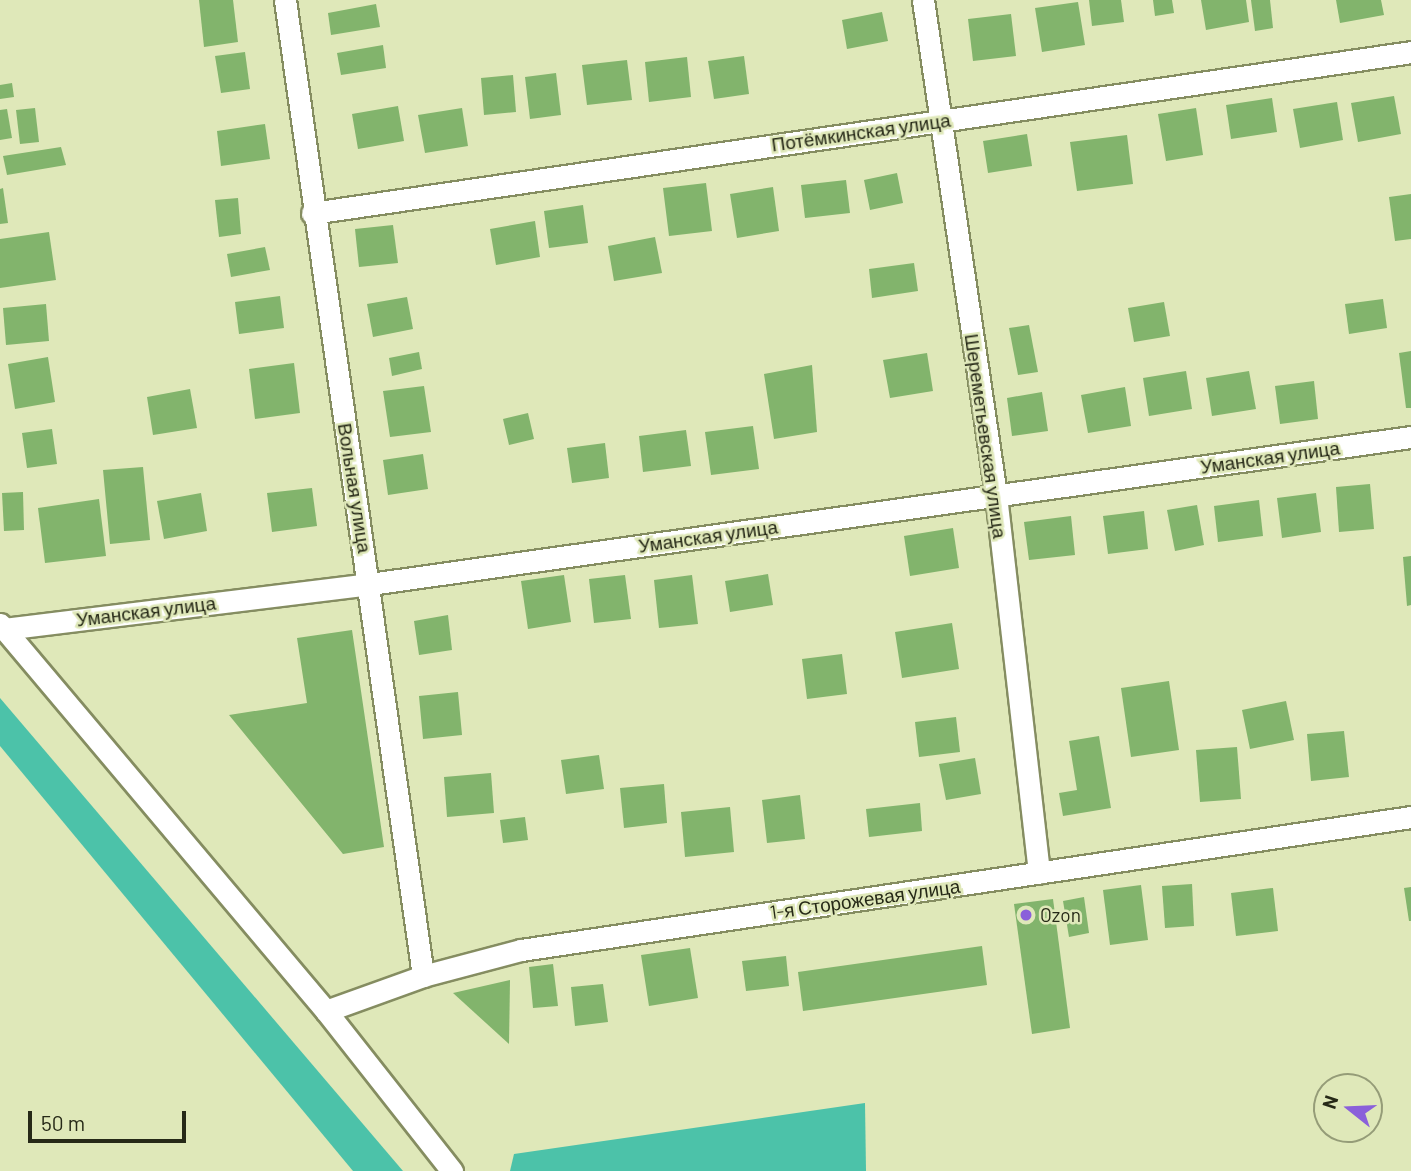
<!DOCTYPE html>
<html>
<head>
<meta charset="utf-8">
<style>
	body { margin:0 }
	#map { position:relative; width:1411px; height:1171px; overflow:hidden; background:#dfe8b9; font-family:Barlow,sans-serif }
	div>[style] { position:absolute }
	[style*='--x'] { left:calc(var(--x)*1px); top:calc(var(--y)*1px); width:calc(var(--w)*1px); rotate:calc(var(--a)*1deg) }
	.water>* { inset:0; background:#4cc2a9 }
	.building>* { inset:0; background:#82b46c }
	.roads { filter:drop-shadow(2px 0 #858d61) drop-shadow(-2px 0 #858d61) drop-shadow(0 2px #858d61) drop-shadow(0 -2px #858d61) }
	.minor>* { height:21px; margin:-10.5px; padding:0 10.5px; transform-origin:10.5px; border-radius:10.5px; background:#fff }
	.dots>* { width:19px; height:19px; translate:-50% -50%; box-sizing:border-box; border:4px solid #dfe8b9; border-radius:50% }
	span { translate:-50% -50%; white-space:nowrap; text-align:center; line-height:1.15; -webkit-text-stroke:5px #dfe8b9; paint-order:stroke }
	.street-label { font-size:19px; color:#262917 }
	.poi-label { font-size:19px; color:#262917 }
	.left { translate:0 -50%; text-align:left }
	.north { position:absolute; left:1313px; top:1073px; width:70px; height:70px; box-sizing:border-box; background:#dfe8b9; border:2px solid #959c78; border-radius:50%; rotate:288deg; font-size:19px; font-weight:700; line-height:28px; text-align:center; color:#262917 }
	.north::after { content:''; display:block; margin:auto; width:24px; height:32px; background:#8a60da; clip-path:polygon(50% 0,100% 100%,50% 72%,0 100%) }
	.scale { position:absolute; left:28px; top:1111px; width:158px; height:32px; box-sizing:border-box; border:4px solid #262917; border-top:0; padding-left:9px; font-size:21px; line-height:24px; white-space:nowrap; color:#262917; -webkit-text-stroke:5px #dfe8b9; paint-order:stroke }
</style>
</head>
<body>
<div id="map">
	<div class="water">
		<div style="clip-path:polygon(0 698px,403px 1171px,353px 1171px,0 746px)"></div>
		<div style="clip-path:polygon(865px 1103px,866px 1171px,510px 1171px,514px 1154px)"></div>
	</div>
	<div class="building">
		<div style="clip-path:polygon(199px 0,233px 0,238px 42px,204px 47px)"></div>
		<div style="clip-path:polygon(1089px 0,1121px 0,1124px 22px,1092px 26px)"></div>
		<div style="clip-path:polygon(1153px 0,1172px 0,1174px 13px,1155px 16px)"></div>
		<div style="clip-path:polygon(1201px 0,1246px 0,1249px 22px,1206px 30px)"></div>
		<div style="clip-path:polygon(1251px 0,1270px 0,1273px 28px,1255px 31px)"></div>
		<div style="clip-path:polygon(1336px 0,1381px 0,1384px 15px,1340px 23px)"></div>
		<div style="clip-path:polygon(1078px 2px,1085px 45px,1042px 52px,1035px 8px)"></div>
		<div style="clip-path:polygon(376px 4px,380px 27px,331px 35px,328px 13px)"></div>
		<div style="clip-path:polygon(882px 12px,888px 41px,847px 49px,842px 20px)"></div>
		<div style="clip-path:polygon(1011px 14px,1016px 56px,973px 61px,968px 19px)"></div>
		<div style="clip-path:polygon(383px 45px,386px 68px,341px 75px,337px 53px)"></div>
		<div style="clip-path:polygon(245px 52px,250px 89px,221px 93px,215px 56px)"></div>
		<div style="clip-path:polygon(744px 56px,749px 94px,714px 99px,708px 61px)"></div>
		<div style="clip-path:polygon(687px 57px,691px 97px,649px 102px,645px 62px)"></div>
		<div style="clip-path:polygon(627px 60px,632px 100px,587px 105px,582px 65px)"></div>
		<div style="clip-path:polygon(556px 73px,561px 115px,530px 119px,525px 77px)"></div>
		<div style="clip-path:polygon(513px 75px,516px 112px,484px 115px,481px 78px)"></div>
		<div style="clip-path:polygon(12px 83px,14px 97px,0 99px,0 85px)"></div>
		<div style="clip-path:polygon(1394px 96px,1401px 134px,1358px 142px,1351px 103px)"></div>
		<div style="clip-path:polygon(1272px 98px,1277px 132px,1231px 139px,1226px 105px)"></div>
		<div style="clip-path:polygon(1337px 102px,1343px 140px,1300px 148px,1293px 109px)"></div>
		<div style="clip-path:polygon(398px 106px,404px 141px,358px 149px,352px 114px)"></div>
		<div style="clip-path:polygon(35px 108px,39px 142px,20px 144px,16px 110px)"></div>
		<div style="clip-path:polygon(462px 108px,468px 146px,425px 153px,418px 115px)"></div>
		<div style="clip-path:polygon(1196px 108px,1203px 155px,1166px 161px,1158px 114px)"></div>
		<div style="clip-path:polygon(7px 109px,12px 138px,0 140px,0 110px)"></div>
		<div style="clip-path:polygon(265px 124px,270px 159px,221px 166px,217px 131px)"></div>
		<div style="clip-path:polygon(1027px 134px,1032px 166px,988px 173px,983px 141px)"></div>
		<div style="clip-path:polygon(1127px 135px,1133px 184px,1077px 191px,1070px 142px)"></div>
		<div style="clip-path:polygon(61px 147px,66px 165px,7px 175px,3px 156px)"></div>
		<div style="clip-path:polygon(897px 173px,903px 203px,870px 210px,864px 180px)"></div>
		<div style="clip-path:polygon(846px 180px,850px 213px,805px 218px,801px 185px)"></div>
		<div style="clip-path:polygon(706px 183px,712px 231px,669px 236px,663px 188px)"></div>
		<div style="clip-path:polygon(773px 187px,779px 231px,737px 238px,730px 194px)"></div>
		<div style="clip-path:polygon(3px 188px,8px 223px,0 224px,0 189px)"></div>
		<div style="clip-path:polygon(1411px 194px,1411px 239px,1395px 241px,1389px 197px)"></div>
		<div style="clip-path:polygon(238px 198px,241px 234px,219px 237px,215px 200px)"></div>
		<div style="clip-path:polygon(583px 205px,588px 243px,549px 248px,544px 211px)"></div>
		<div style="clip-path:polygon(535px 221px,540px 257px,496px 265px,490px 229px)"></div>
		<div style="clip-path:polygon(393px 225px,398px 263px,359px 267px,355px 229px)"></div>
		<div style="clip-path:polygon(49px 232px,56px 280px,0 288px,0 239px)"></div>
		<div style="clip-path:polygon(655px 237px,662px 273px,614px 281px,608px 246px)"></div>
		<div style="clip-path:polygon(265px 247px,270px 270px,231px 277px,227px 254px)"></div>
		<div style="clip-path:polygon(914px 263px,918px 291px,872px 298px,869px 269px)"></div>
		<div style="clip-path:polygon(280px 296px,284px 328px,239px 334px,235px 302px)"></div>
		<div style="clip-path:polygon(407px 297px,413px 329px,373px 337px,367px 304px)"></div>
		<div style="clip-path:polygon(1383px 299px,1387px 328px,1349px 334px,1345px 304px)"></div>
		<div style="clip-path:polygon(1164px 302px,1170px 336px,1134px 342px,1128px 308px)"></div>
		<div style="clip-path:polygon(46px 304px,49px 341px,6px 345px,3px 308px)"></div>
		<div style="clip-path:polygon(1029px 325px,1038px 372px,1018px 375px,1009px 328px)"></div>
		<div style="clip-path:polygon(1411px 351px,1411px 408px,1406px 408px,1399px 353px)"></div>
		<div style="clip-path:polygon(419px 352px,422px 369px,392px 376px,389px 358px)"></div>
		<div style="clip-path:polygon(927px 353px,933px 391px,890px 398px,883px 360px)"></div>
		<div style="clip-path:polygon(48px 357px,55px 402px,15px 409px,8px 364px)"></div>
		<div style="clip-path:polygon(294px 363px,300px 413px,255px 419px,249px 369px)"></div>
		<div style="clip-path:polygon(812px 365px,817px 432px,774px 439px,764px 374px)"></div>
		<div style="clip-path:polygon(1186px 371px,1192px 409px,1149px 416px,1143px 378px)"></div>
		<div style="clip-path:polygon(1249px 371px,1256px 409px,1212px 416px,1206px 378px)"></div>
		<div style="clip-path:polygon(1314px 381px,1318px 419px,1280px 424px,1275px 386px)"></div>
		<div style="clip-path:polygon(424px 386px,431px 432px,390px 437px,383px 391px)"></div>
		<div style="clip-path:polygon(1125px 387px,1131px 426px,1088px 433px,1081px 395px)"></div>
		<div style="clip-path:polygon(190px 389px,197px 428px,153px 435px,147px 397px)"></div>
		<div style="clip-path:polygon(1042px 392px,1048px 431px,1012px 436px,1007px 398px)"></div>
		<div style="clip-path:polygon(528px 413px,534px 439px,509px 445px,503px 419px)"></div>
		<div style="clip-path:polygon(753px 426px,759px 469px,711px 475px,705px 432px)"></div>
		<div style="clip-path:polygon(52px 429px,57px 464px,27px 468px,22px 433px)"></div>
		<div style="clip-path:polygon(686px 430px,691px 466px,643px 472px,639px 436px)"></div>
		<div style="clip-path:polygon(605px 443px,609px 478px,572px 483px,567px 448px)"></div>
		<div style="clip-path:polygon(423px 454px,428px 489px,388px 495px,383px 460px)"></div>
		<div style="clip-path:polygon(143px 467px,150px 540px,110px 544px,103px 470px)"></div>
		<div style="clip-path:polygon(1370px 484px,1374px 529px,1339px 532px,1336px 487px)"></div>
		<div style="clip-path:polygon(312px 488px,317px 526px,272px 532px,267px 493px)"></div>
		<div style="clip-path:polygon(23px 492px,24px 530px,4px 531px,2px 493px)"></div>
		<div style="clip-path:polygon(201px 493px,207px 531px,164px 539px,157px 501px)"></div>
		<div style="clip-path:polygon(1316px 493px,1321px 532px,1282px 538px,1277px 498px)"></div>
		<div style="clip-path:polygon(99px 499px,106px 556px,45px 563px,38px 508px)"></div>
		<div style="clip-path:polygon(1259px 500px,1263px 536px,1218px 542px,1214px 506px)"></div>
		<div style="clip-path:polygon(1197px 505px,1204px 545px,1175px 551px,1167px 510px)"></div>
		<div style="clip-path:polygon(1144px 511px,1148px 549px,1108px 554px,1103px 516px)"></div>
		<div style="clip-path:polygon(1071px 516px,1075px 555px,1029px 560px,1024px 522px)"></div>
		<div style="clip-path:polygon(953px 528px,959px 568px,910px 576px,904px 536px)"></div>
		<div style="clip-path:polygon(1411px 556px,1411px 605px,1407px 606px,1403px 557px)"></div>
		<div style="clip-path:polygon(768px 574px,773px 605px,730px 612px,725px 581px)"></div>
		<div style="clip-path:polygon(564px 575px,571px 622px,528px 629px,521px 581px)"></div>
		<div style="clip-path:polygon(625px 575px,631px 619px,594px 623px,589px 579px)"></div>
		<div style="clip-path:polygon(692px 575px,698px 624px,659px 628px,654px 580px)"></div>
		<div style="clip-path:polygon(448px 615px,452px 650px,419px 655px,414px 621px)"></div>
		<div style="clip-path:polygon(952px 623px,959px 669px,902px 678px,895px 632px)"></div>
		<div style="clip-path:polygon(352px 630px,384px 847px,343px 854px,229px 715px,307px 703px,297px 638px)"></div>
		<div style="clip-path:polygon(842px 654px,847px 694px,807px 699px,802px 659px)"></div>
		<div style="clip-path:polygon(1169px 681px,1179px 750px,1131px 757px,1121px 688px)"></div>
		<div style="clip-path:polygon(458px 692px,462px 735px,423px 739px,419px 696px)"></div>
		<div style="clip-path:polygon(1286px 701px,1294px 740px,1250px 749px,1242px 710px)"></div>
		<div style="clip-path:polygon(956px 717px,960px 752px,919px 757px,915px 722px)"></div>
		<div style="clip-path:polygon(1344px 731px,1349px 777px,1311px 781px,1307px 734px)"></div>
		<div style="clip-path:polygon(1099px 736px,1111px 808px,1063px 816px,1059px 793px,1077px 790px,1069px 741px)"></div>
		<div style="clip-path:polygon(1237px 747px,1241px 799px,1200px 802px,1196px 750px)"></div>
		<div style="clip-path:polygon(599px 755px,604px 789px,566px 794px,561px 760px)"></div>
		<div style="clip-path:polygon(975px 758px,981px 794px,946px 800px,939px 764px)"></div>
		<div style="clip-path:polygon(491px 773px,494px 813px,447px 817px,444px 777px)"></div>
		<div style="clip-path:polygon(664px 784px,667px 823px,624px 828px,620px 788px)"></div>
		<div style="clip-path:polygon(800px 795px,805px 839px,767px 843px,762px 800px)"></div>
		<div style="clip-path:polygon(920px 803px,922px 831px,869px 837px,866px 809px)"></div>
		<div style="clip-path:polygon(730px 807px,734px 852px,685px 857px,681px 812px)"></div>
		<div style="clip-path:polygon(525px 817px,528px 840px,503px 843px,500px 820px)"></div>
		<div style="clip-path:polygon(1192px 884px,1194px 926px,1165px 928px,1162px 886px)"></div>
		<div style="clip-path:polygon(1141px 885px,1148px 940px,1110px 945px,1103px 890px)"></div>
		<div style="clip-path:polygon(1411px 887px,1411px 921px,1409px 921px,1404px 888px)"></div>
		<div style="clip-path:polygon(1273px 888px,1278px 931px,1236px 936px,1231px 893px)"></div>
		<div style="clip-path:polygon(1084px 897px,1089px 933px,1069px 937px,1063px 901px)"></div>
		<div style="clip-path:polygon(1053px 899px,1070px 1028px,1032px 1034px,1014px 904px)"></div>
		<div style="clip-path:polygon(982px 946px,987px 985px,803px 1011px,798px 972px)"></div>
		<div style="clip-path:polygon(690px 948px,698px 998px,649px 1006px,641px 955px)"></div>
		<div style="clip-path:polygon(786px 956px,789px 986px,746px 991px,742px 961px)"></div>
		<div style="clip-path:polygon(553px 964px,558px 1006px,533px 1008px,529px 967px)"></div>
		<div style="clip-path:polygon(510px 980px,509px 1044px,453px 993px)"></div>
		<div style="clip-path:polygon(603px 984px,608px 1022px,575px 1026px,571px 987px)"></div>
	</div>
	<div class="roads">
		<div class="minor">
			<div style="--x:285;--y:0;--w:986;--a:81.95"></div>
			<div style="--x:923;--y:0;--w:500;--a:81.61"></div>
			<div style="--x:996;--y:495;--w:380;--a:83.5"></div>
			<div style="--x:312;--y:213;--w:1111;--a:-8.33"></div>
			<div style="--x:0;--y:624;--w:506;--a:49.89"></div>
			<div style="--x:326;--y:1011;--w:204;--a:51.8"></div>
			<div style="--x:4;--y:629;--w:369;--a:-7"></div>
			<div style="--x:370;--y:584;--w:1051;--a:-8.04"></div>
			<div style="--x:326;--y:1011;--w:103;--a:-19.8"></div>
			<div style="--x:423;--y:976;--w:101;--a:-14.9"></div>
			<div style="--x:521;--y:950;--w:900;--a:-8.5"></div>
		</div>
	</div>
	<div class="dots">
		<div style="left:1026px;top:915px;background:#8a60da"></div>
	</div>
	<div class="street-label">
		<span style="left:861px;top:132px;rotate:-8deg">Потёмкинская улица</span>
		<span style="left:986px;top:436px;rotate:82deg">Шереметьевская улица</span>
		<span style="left:1270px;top:457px;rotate:-8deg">Уманская улица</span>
		<span style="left:355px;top:488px;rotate:81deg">Вольная улица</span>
		<span style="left:708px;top:536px;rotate:-8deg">Уманская улица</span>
		<span style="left:146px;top:611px;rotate:-7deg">Уманская улица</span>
		<span style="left:865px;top:899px;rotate:-8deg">1-я Сторожевая улица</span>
	</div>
	<div class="poi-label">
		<span class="left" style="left:1040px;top:915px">Ozon</span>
	</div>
	<div class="north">N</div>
	<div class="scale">50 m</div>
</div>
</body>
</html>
